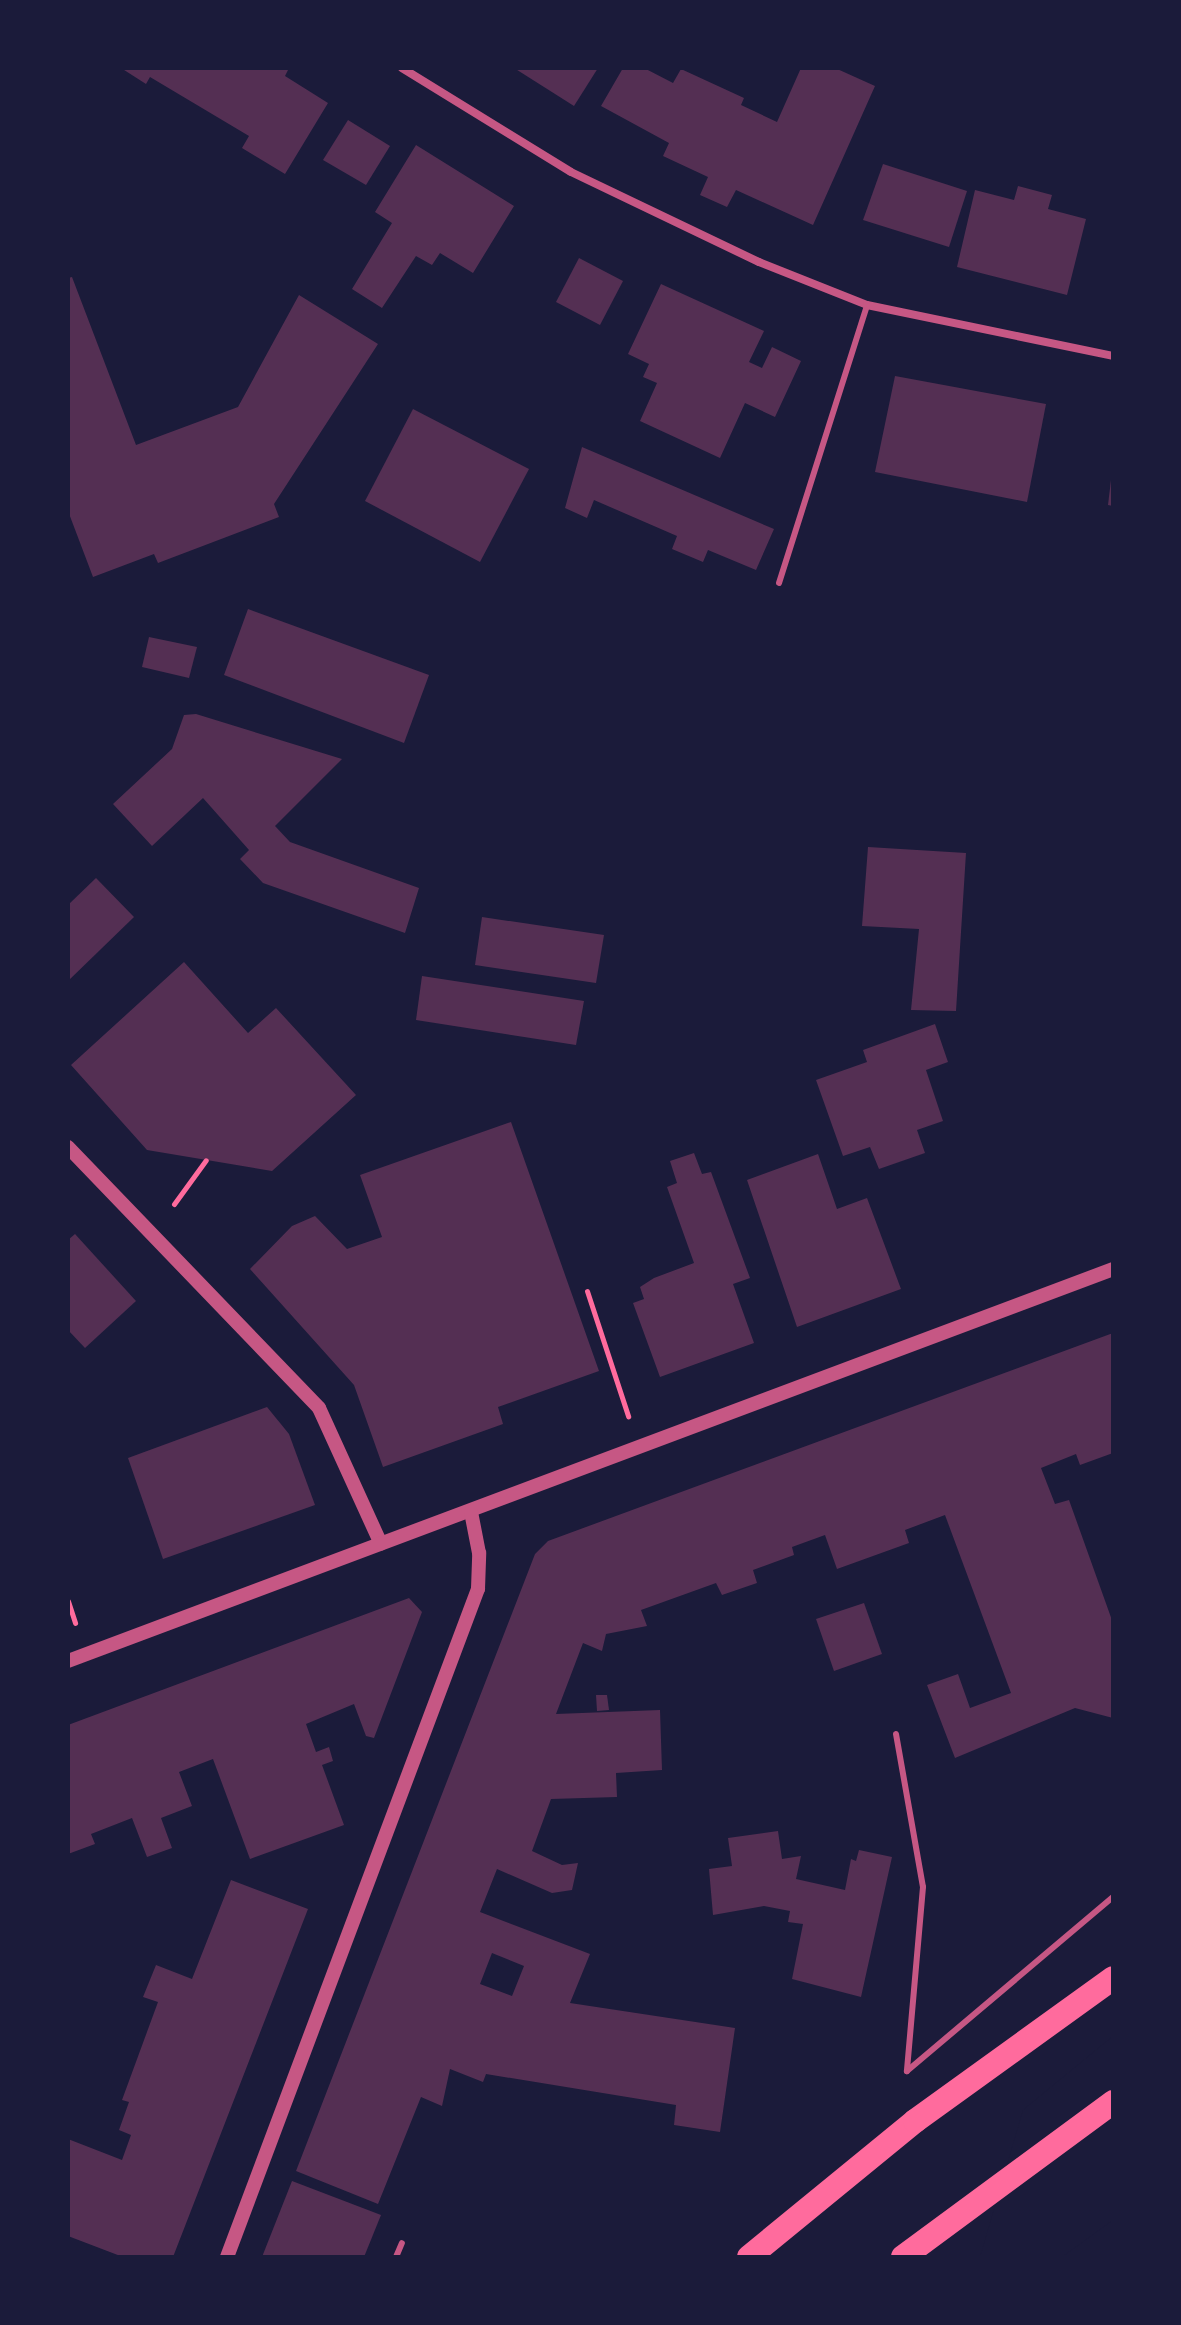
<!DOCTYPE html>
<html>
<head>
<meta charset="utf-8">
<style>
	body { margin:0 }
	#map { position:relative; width:1181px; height:2325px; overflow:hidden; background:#1b1b3a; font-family:"PT Sans",sans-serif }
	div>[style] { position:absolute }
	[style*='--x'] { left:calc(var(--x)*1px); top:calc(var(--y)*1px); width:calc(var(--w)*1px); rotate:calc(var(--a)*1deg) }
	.pier>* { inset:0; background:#1b1b3a }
	.building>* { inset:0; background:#542f53 }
	.path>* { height:5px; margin:-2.5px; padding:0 2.5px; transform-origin:2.5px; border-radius:2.5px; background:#ff6b9d }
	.service>* { height:6px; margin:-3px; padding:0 3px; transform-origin:3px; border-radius:3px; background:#c65784 }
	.minor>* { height:8px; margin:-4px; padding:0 4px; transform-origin:4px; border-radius:4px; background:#c65784 }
	.tertiary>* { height:14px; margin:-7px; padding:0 7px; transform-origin:7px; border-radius:7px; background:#c65784 }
	.motorway>* { height:24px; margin:-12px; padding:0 12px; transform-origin:12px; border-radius:12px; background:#ff6b9d }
	span { translate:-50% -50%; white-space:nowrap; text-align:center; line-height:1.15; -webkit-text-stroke:8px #1b1b3a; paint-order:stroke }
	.frame { position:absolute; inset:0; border:70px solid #1b1b3a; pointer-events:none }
</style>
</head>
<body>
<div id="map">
	<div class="pier">
		<div style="clip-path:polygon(1113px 2036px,1113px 2220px,1062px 2257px,980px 2257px,1023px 2110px)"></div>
	</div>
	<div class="building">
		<div style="clip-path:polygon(121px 68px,289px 68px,285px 76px,328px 103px,285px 174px,242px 148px,249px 136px,150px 77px,146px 84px)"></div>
		<div style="clip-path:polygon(514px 68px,598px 68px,574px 106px)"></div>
		<div style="clip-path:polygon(623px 68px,644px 68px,673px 83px,681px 69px,744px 98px,741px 105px,777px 122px,801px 68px,835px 68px,875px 86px,813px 225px,736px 190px,727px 207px,700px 195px,708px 177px,663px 156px,669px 143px,601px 106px)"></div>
		<div style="clip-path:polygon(348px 120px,390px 146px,366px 185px,323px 160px)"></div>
		<div style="clip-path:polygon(416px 145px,514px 206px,473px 273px,440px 253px,432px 265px,416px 256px,382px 308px,352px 289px,392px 223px,375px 212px)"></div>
		<div style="clip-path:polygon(883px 164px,967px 191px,949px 247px,863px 220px)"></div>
		<div style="clip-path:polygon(1018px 186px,1052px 195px,1048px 209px,1086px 219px,1067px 295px,957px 267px,975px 190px,1014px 200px)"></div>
		<div style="clip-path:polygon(579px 258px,623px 281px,600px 325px,556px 302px)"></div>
		<div style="clip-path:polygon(72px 277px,136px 445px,238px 407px,299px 295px,378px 344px,274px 504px,279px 517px,158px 563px,154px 554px,93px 577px,68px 511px,68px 278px)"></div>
		<div style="clip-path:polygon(661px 284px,764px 331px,749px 362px,762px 368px,772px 347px,801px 361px,775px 417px,745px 403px,720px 458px,640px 421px,657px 383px,643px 377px,649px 364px,628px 354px)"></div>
		<div style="clip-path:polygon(895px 376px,1046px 404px,1027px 502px,875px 472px)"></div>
		<div style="clip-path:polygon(413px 409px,529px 469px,480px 562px,365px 501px)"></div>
		<div style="clip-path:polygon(582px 447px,774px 529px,756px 570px,708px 550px,703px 562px,672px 549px,677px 536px,594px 500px,587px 518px,565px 508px)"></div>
		<div style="clip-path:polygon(1111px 480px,1113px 480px,1113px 506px,1108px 505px)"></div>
		<div style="clip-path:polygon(248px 609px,429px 675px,404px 743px,224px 675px)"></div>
		<div style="clip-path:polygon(149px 637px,197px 647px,189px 678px,142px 667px)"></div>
		<div style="clip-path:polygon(196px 714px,342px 759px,275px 826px,290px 842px,419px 888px,405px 933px,263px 883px,240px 859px,249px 850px,203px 798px,152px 846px,113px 804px,172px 749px,184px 715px)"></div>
		<div style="clip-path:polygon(868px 847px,966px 853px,956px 1011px,911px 1010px,919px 929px,862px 926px)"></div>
		<div style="clip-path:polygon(96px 878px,134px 917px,68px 981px,68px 905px)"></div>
		<div style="clip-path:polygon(482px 917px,604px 935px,596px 983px,475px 965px)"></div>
		<div style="clip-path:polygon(184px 962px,248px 1033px,276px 1008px,356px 1095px,272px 1171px,147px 1150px,71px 1065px)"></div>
		<div style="clip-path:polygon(422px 976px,584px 1001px,576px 1045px,416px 1020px)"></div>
		<div style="clip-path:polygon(935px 1024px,948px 1062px,926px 1070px,943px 1121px,917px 1130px,925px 1153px,879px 1169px,870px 1147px,843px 1156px,816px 1080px,867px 1062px,863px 1050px)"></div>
		<div style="clip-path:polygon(511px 1122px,599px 1371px,498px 1407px,503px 1424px,383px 1467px,354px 1385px,250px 1269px,292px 1226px,315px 1216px,347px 1249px,382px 1237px,360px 1175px)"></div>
		<div style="clip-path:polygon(694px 1153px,702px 1174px,711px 1172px,750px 1278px,733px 1284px,754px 1343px,660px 1377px,633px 1303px,644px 1299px,640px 1287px,654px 1278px,694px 1263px,667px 1187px,677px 1183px,670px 1161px)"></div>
		<div style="clip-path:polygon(818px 1154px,837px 1209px,867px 1198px,901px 1289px,797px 1327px,747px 1180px)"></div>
		<div style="clip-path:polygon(75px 1234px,136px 1301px,85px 1348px,68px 1330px,68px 1240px)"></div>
		<div style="clip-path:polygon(evenodd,1113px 1333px,1113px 1453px,1080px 1465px,1076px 1454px,1041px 1468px,1055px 1504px,1069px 1500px,1113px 1623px,1113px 1718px,1075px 1708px,955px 1758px,927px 1685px,958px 1674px,970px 1708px,1011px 1693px,945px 1515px,905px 1530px,909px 1543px,837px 1569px,825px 1535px,792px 1547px,794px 1555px,753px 1570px,757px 1583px,722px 1595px,716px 1583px,641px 1610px,647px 1626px,606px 1634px,602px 1651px,583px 1643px,556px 1714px,660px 1710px,662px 1770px,616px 1773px,617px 1797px,551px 1799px,532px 1851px,562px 1865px,578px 1863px,572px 1890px,552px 1893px,497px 1869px,480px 1912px,590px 1954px,570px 2003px,735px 2028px,720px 2132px,674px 2125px,676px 2105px,486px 2074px,483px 2082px,450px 2069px,442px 2106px,421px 2097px,378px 2204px,296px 2171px,535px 1554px,548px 1541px,1113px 1333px,492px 1953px,524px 1966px,512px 1996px,480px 1984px,492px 1953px)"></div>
		<div style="clip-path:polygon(267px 1407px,289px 1434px,315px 1505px,163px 1559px,128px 1458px)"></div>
		<div style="clip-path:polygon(409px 1598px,422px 1612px,374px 1738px,366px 1736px,354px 1704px,306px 1724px,316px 1752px,329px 1747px,333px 1761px,322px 1765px,344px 1825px,250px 1859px,213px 1759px,179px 1772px,192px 1806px,161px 1818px,172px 1848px,147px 1857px,132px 1818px,91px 1834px,95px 1844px,68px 1854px,68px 1725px)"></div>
		<div style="clip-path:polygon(864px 1603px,882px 1654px,834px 1671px,816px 1619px)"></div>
		<div style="clip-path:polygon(596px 1695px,607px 1695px,609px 1710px,597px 1711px)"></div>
		<div style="clip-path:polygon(778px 1831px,782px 1859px,801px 1856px,796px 1879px,845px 1890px,851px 1859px,856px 1861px,859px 1850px,892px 1857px,861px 1997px,792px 1979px,803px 1924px,788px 1922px,790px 1911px,764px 1906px,713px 1915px,709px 1869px,732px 1866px,728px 1838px)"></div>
		<div style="clip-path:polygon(231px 1880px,308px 1909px,173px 2257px,123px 2257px,68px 2236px,68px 2139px,122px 2160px,131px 2135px,119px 2130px,129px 2102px,122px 2100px,158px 2002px,143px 1997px,156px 1965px,192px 1979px)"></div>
		<div style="clip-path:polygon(292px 2181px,381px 2215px,364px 2257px,262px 2257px)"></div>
	</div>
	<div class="path">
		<div style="--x:174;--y:1204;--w:54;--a:-54"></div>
		<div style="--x:587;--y:1291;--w:132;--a:71.8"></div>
		<div style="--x:68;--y:1601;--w:23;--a:72"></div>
	</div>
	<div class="service">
		<div style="--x:779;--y:583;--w:292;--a:-72.4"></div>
		<div style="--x:896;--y:1734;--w:155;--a:80"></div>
		<div style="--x:923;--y:1887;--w:185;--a:95"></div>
		<div style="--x:907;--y:2071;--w:270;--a:-40.2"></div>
		<div style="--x:396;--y:2257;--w:15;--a:-67"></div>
	</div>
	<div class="minor">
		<div style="--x:402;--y:68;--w:198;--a:31.6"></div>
		<div style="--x:571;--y:172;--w:208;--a:25.6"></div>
		<div style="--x:759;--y:262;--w:116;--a:21.7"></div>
		<div style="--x:867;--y:305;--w:251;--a:11.7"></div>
	</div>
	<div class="tertiary">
		<div style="--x:68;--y:1147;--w:362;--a:46.1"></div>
		<div style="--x:319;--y:1408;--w:149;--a:65.5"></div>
		<div style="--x:68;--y:1661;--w:1116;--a:-20.56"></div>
		<div style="--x:227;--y:2257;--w:714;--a:-69.41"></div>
		<div style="--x:478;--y:1589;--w:36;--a:-88"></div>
		<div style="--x:479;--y:1553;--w:42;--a:-101"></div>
	</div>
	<div class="motorway">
		<div style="--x:749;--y:2257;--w:215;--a:-39.3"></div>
		<div style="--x:915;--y:2121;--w:244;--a:-35.8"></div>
		<div style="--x:903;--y:2257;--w:261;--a:-36.4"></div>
	</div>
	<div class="frame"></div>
</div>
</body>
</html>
